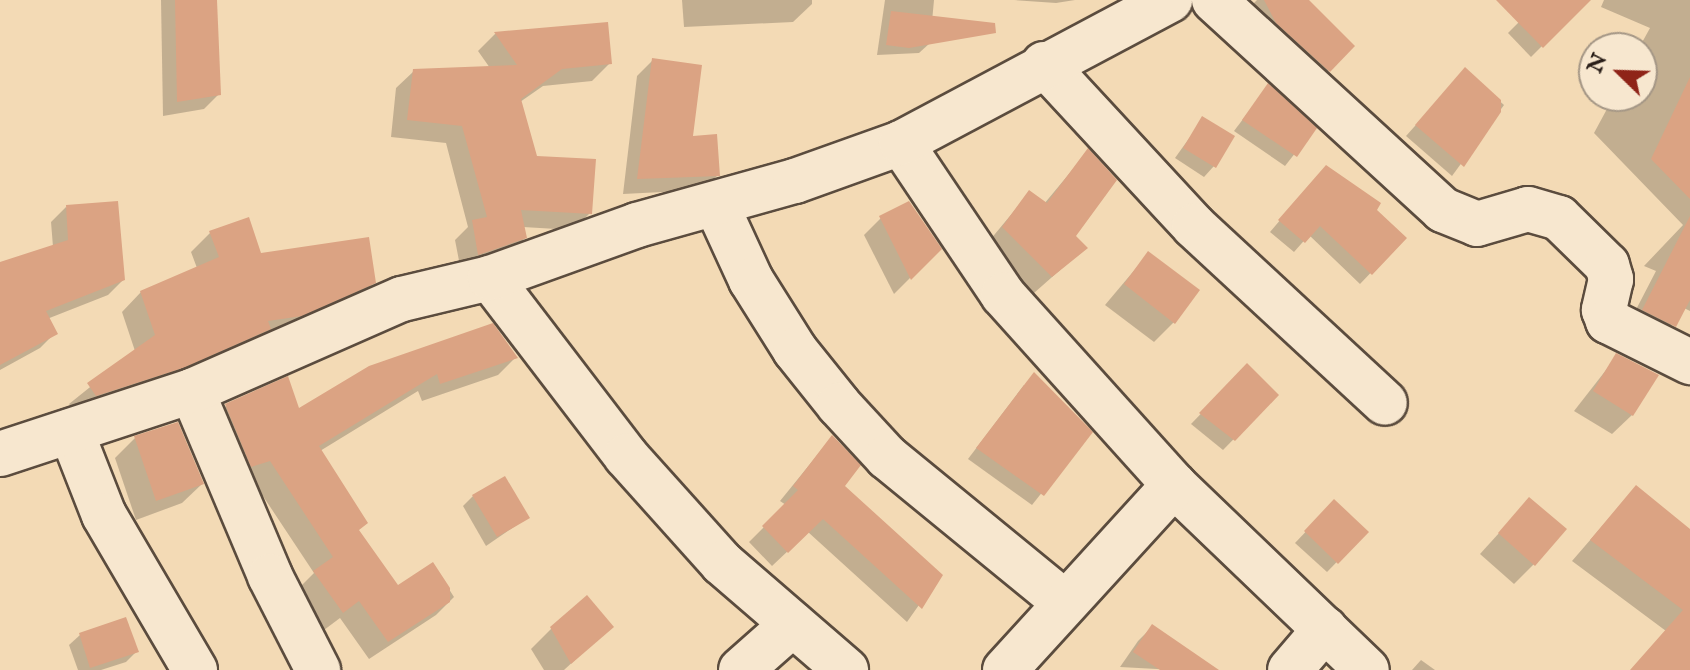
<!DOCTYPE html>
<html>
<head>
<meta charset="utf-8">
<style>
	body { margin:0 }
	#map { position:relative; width:1690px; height:670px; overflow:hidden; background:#f3dab5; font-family:"IM FELL English",serif }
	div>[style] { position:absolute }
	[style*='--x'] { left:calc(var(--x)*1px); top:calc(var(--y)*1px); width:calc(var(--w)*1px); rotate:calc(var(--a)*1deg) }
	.shadow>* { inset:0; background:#0003 }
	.building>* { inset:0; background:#dba383 }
	.roads { filter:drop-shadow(2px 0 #5b4c3e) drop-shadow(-2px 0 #5b4c3e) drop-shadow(0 2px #5b4c3e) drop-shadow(0 -2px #5b4c3e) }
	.minor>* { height:44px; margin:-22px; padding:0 22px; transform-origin:22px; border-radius:22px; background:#f7e7cf }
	span { translate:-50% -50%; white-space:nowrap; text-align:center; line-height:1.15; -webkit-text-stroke:6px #f7e7cf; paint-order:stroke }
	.north { position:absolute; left:1578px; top:32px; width:80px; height:80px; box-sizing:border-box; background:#f7e7cf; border:2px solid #a49685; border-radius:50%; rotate:293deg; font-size:22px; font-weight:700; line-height:32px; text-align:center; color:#281d17 }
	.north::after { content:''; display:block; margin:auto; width:28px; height:36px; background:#8f2418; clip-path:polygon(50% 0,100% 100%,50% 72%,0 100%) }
</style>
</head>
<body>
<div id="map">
	<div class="shadow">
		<div style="clip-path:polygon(161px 0,216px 0,219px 94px,204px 109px,163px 116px)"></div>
		<div style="clip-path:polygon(682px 0,812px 0,812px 4px,793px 22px,684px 27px)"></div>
		<div style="clip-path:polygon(885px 0,934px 0,930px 43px,919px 53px,877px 55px)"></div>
		<div style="clip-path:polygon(1014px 0,1075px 0,1056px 3px)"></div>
		<div style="clip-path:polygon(1257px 0,1306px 0,1353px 46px,1311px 88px,1245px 12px)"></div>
		<div style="clip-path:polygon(1541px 0,1566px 22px,1531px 57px,1508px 33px)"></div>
		<div style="clip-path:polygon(1604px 0,1690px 0,1690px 311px,1684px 308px,1658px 342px,1627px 327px,1656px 271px,1644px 266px,1683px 225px,1594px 133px,1614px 96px,1642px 96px,1639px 48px,1650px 28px,1601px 7px)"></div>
		<div style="clip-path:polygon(606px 24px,610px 63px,592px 81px,543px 86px,520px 102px,535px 158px,590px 213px,573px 230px,523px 227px,525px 238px,507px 255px,461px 271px,455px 240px,468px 227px,446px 143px,391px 137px,396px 88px,414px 71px,490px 68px,478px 51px,495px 34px)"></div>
		<div style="clip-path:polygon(653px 60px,690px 138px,718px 175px,702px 190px,623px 194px,637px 76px)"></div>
		<div style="clip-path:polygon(1465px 70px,1504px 105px,1452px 176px,1406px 136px)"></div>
		<div style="clip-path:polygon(1268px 86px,1314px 129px,1285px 166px,1234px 131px)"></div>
		<div style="clip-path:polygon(1203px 119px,1214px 166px,1204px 177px,1175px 158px)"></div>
		<div style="clip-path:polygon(1088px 151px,1073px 236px,1085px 248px,1034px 293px,985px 246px,1029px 193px,1044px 204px)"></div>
		<div style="clip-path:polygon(1316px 178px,1375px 210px,1404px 238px,1360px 284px,1309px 235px,1294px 252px,1270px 232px)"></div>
		<div style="clip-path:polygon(66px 207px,123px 280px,108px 295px,47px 319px,55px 333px,40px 348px,0 370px,0 269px,53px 247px,51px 222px)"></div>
		<div style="clip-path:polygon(881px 218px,939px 249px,894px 294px,864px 235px)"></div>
		<div style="clip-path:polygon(210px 233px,260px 255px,374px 282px,354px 302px,77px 414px,69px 404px,135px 351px,122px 312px,141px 292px,197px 268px,191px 252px)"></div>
		<div style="clip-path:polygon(1148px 254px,1174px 322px,1154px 342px,1105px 305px)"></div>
		<div style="clip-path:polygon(1617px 356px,1632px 415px,1612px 434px,1574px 411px)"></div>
		<div style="clip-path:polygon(516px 357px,498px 375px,422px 401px,418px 391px,320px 451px,357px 531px,397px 588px,433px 564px,454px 597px,436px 615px,369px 659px,340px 618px,324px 630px,296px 591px,314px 573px,251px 478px,207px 424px,226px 406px,298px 411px,370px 367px)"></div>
		<div style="clip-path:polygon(1247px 366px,1277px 395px,1223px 450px,1191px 424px)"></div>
		<div style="clip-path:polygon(1024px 385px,1090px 432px,1032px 505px,968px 459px)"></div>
		<div style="clip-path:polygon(177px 424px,202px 484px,182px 503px,136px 520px,115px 458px,135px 438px)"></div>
		<div style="clip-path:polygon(832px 437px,842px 486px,940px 575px,907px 622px,808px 532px,772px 566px,749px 542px,786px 505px,780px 501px)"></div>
		<div style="clip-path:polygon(1636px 487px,1690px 532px,1689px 670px,1631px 670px,1666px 631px,1572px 561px)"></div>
		<div style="clip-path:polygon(473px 496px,527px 518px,486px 546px,463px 506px)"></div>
		<div style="clip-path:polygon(1529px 500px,1534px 564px,1514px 584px,1480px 554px)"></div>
		<div style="clip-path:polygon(1334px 502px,1366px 532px,1327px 572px,1295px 543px)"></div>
		<div style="clip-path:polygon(611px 627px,564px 670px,544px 670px,531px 649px,551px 629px)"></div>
		<div style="clip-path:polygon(1152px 627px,1175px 670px,1120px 667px,1138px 641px)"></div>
		<div style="clip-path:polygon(80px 635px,136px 652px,126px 662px,101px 670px,78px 670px,69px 645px)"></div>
		<div style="clip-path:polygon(1421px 660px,1435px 670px,1412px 670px)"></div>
	</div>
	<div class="building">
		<div style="clip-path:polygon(175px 0,217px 0,221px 95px,177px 102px)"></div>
		<div style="clip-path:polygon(1264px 0,1309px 0,1355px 46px,1330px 72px,1276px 23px)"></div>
		<div style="clip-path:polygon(1496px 0,1591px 0,1543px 48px)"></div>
		<div style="clip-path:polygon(891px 11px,995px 23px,996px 33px,909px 48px,886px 45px)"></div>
		<div style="clip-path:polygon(608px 22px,612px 64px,562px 69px,521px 99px,537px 156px,596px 159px,592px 214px,521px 210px,527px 238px,478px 255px,472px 220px,487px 217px,462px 126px,407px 120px,413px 69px,517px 65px,494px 32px)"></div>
		<div style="clip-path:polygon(652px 58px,702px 65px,693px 136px,717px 134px,720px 176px,637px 179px)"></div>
		<div style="clip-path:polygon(1465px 67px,1501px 100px,1501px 112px,1464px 167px,1415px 125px)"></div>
		<div style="clip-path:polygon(1690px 77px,1690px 199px,1651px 159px)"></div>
		<div style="clip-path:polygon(1268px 83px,1317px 128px,1297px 157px,1242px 120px)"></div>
		<div style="clip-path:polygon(1202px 116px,1235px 136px,1216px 168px,1183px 148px)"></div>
		<div style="clip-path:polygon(1088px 148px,1117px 180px,1076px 236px,1088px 248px,1052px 277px,1002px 227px,1029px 190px,1047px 203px)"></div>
		<div style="clip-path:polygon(1326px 165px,1381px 203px,1377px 210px,1407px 238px,1372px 275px,1320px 226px,1305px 243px,1278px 220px)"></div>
		<div style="clip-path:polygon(118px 201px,125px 280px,46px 311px,58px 334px,0 365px,0 262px,68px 240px,66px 205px)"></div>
		<div style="clip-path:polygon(909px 201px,942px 249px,911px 280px,879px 216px)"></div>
		<div style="clip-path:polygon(1690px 216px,1690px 300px,1676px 327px,1642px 310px)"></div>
		<div style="clip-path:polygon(249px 217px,261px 253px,369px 237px,376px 283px,302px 316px,268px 321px,271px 329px,183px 368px,96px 396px,87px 383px,155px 335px,140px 291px,219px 257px,209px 231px)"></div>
		<div style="clip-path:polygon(1148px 251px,1200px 290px,1175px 324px,1124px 284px)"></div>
		<div style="clip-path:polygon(493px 323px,518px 358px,440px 384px,437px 374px,319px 446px,368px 523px,359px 530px,398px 585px,433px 562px,450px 588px,450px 602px,388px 642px,359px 601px,343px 613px,313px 571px,333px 557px,270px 461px,251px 467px,225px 404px,288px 376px,299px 408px,369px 366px)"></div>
		<div style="clip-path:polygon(1616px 353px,1659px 375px,1633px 416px,1593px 391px)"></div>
		<div style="clip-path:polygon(1247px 363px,1279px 395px,1235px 441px,1199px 413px)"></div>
		<div style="clip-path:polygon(1034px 372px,1093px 432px,1044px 496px,976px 448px)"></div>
		<div style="clip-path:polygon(178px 422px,204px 484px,156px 501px,134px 436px)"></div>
		<div style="clip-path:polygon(832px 435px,861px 465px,845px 486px,943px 575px,922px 609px,823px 519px,788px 553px,762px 526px,798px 490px,793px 486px)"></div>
		<div style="clip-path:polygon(505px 476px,530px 518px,497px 537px,472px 495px)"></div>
		<div style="clip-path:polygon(1636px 485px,1690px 529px,1690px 670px,1630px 670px,1683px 610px,1590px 540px)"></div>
		<div style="clip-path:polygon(1529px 497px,1567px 529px,1535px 566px,1498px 533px)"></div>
		<div style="clip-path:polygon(1334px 499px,1369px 532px,1338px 564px,1304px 531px)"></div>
		<div style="clip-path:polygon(587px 595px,614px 627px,571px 664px,550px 627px)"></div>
		<div style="clip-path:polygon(126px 617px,139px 652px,90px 668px,79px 633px)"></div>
		<div style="clip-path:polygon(1152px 624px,1219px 670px,1160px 670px,1133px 652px)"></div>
	</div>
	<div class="roads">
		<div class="minor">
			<div style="--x:1214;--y:0;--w:311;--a:42.5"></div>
			<div style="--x:1443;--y:210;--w:37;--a:22"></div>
			<div style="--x:1477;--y:224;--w:53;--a:-16.4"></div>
			<div style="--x:1528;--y:209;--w:32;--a:16"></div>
			<div style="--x:1559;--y:218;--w:67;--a:44.4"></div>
			<div style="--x:1607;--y:265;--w:15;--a:74"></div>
			<div style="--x:1611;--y:279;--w:32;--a:103"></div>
			<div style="--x:1604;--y:310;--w:12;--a:70"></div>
			<div style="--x:1608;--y:321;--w:92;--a:26.6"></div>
			<div style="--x:1044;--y:64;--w:221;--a:47.2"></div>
			<div style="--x:1194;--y:226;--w:260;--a:42.8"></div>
			<div style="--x:901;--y:143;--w:183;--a:56.1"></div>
			<div style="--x:1003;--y:295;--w:256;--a:48"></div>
			<div style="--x:1174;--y:485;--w:267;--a:43.8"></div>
			<div style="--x:716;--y:204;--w:84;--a:65.3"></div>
			<div style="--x:751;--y:280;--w:83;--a:57.8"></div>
			<div style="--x:795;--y:350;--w:70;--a:51.3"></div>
			<div style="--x:839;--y:405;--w:71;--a:47.3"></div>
			<div style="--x:887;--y:457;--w:229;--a:39.3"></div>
			<div style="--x:490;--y:278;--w:224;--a:52.6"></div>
			<div style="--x:626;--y:456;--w:144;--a:48.1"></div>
			<div style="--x:722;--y:563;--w:164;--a:40.8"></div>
			<div style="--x:192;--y:391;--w:201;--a:67.1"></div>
			<div style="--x:270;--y:576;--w:106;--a:62.9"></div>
			<div style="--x:71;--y:431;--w:90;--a:68.6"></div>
			<div style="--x:104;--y:515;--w:180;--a:59.6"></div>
			<div style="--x:0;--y:454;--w:202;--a:-18.2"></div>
			<div style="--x:192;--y:391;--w:229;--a:-23.7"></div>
			<div style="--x:402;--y:299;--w:90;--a:-13.4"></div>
			<div style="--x:490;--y:278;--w:156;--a:-19.8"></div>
			<div style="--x:637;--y:225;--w:164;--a:-15.6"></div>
			<div style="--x:795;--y:181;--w:113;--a:-19.7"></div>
			<div style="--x:901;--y:143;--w:305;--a:-28"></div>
			<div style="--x:741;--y:670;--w:69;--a:-41.5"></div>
			<div style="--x:1005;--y:670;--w:251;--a:-47.6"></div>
			<div style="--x:1290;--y:670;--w:54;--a:-49.5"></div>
		</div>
	</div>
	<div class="north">N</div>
</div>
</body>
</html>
